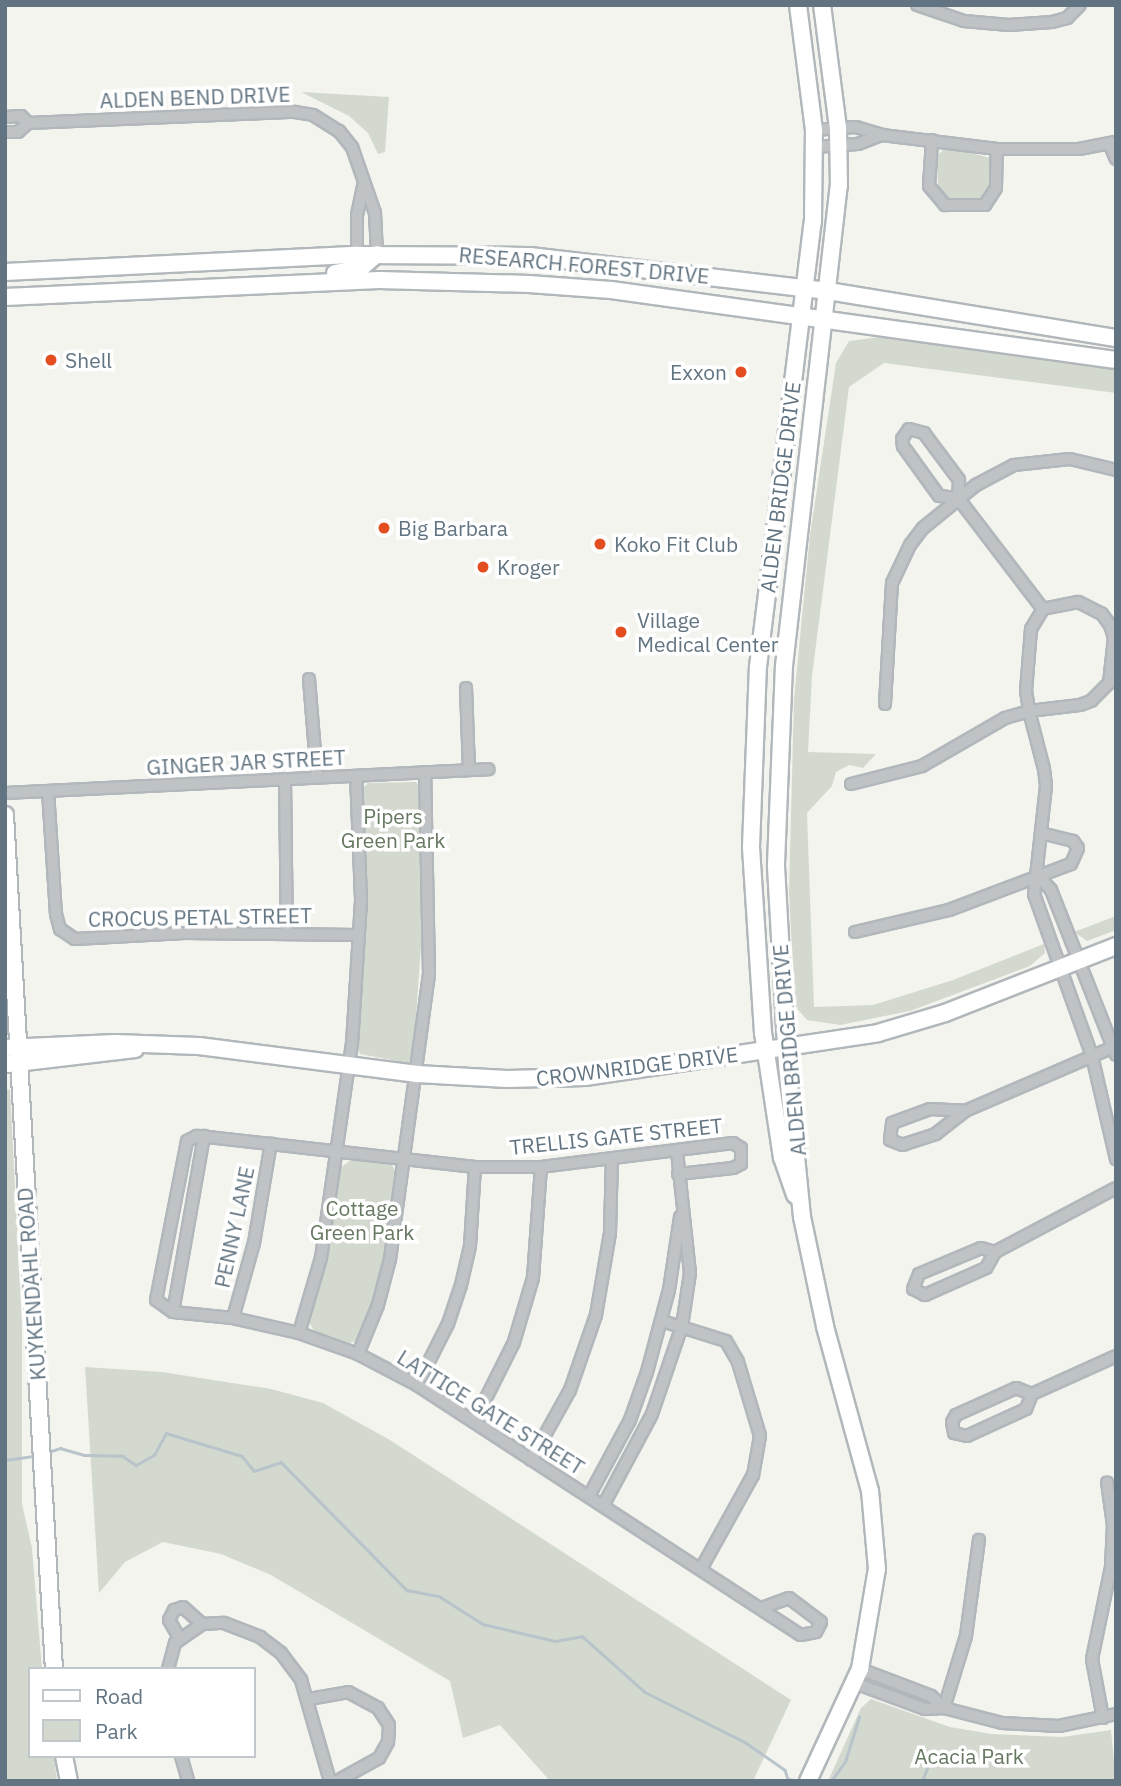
<!DOCTYPE html>
<html>
<head>
<meta charset="utf-8">
<style>
	body { margin:0 }
	#map { position:relative; width:1121px; height:1786px; overflow:hidden; background:#f4f4ef; font-family:"IBM Plex Sans",sans-serif }
	div>[style] { position:absolute }
	[style*='--x'] { left:calc(var(--x)*1px); top:calc(var(--y)*1px); width:calc(var(--w)*1px); rotate:calc(var(--a)*1deg) }
	.green>* { inset:0; background:#d3d9cf }
	.stream>* { height:2.5px; margin:-1.25px; padding:0 1.25px; transform-origin:1.25px; border-radius:1.25px; background:#b8c4ca }
	.roads { filter:drop-shadow(2px 0 #b1b7bb) drop-shadow(-2px 0 #b1b7bb) drop-shadow(0 2px #b1b7bb) drop-shadow(0 -2px #b1b7bb) }
	.street>* { height:10px; margin:-5px; padding:0 5px; transform-origin:5px; border-radius:5px; background:#bfc3c6 }
	.secondary>* { height:16px; margin:-8px; padding:0 8px; transform-origin:8px; border-radius:8px; background:#fff }
	.dots>* { width:19px; height:19px; translate:-50% -50%; box-sizing:border-box; border:4px solid #fff; border-radius:50% }
	span { translate:-50% -50%; white-space:nowrap; text-align:center; line-height:1.15; -webkit-text-stroke:7px #fff; paint-order:stroke }
	.street-label { font-size:21px; color:#627481 }
	.poi-label { font-size:21px; color:#627481 }
	.left { translate:0 -50%; text-align:left }
	.right { translate:-100% -50%; text-align:right }
	.park-label { font-size:21px; color:#667861 }
	.frame { position:absolute; inset:0; border:7px solid #627481; pointer-events:none }
	.legend { position:absolute; left:28px; top:1667px; width:228px; height:91px; box-sizing:border-box; background:#fff; border:2px solid #c0c7cd; margin:0; padding:9px 12px; list-style:none; font-size:21px; color:#627481 }
	.legend li { display:flex; align-items:center; gap:14px; height:35px }
	.legend b { width:35px; border:2px solid #c0c7cd }
</style>
</head>
<body>
<div id="map">
	<div class="green">
		<div style="clip-path:polygon(301px 92px,389px 97px,385px 152px,378px 154px,368px 133px,349px 116px)"></div>
		<div style="clip-path:polygon(947px 147px,991px 158px,991px 189px,983px 201px,947px 200px,939px 195px,936px 156px)"></div>
		<div style="clip-path:polygon(880px 337px,1116px 369px,1116px 393px,884px 363px,849px 387px,812px 676px,808px 752px,876px 754px,863px 768px,849px 765px,836px 772px,832px 786px,807px 813px,814px 1007px,873px 1005px,953px 980px,1044px 944px,1045px 953px,1030px 966px,910px 1011px,840px 1025px,807px 1020px,795px 1006px,789px 893px,794px 699px,810px 535px,836px 363px,849px 341px)"></div>
		<div style="clip-path:polygon(416px 782px,421px 788px,424px 903px,413px 1059px,407px 1063px,360px 1054px,357px 1047px,366px 908px,362px 789px,368px 783px)"></div>
		<div style="clip-path:polygon(1116px 916px,1116px 930px,1087px 941px,1074px 932px)"></div>
		<div style="clip-path:polygon(5px 1089px,10px 1090px,22px 1325px,22px 1504px,32px 1548px,42px 1669px,30px 1669px,30px 1756px,54px 1756px,57px 1781px,5px 1781px)"></div>
		<div style="clip-path:polygon(351px 1160px,392px 1165px,399px 1178px,371px 1316px,358px 1340px,350px 1343px,314px 1331px,308px 1320px,327px 1256px,341px 1167px)"></div>
		<div style="clip-path:polygon(85px 1367px,162px 1372px,271px 1389px,323px 1403px,390px 1440px,791px 1700px,753px 1781px,550px 1781px,500px 1725px,463px 1738px,450px 1681px,271px 1575px,221px 1554px,163px 1542px,125px 1562px,99px 1593px)"></div>
		<div style="clip-path:polygon(871px 1699px,950px 1727px,992px 1734px,1062px 1737px,1111px 1730px,1116px 1781px,828px 1781px,861px 1708px)"></div>
	</div>
	<div class="stream">
		<div style="--x:48;--y:1452;--w:13;--a:-18"></div>
		<div style="--x:60;--y:1448;--w:25;--a:16"></div>
		<div style="--x:84;--y:1455;--w:39;--a:1"></div>
		<div style="--x:123;--y:1456;--w:16;--a:35"></div>
		<div style="--x:136;--y:1465;--w:21;--a:-29"></div>
		<div style="--x:154;--y:1455;--w:25;--a:-61"></div>
		<div style="--x:166;--y:1433;--w:79;--a:16.8"></div>
		<div style="--x:242;--y:1456;--w:19;--a:51"></div>
		<div style="--x:254;--y:1471;--w:28;--a:-18"></div>
		<div style="--x:281;--y:1462;--w:180;--a:45.5"></div>
		<div style="--x:407;--y:1590;--w:33;--a:11"></div>
		<div style="--x:439;--y:1596;--w:52;--a:32.5"></div>
		<div style="--x:483;--y:1624;--w:74;--a:13.3"></div>
		<div style="--x:555;--y:1641;--w:27;--a:-10"></div>
		<div style="--x:582;--y:1636;--w:84;--a:41.6"></div>
		<div style="--x:645;--y:1692;--w:112;--a:26.6"></div>
		<div style="--x:745;--y:1742;--w:49;--a:35"></div>
		<div style="--x:785;--y:1770;--w:9;--a:72"></div>
		<div style="--x:788;--y:1779;--w:9;--a:13"></div>
		<div style="--x:5;--y:1460;--w:30;--a:-8"></div>
		<div style="--x:831;--y:1781;--w:24;--a:-54"></div>
		<div style="--x:845;--y:1762;--w:47;--a:-72.7"></div>
		<div style="--x:922;--y:1781;--w:31;--a:-68"></div>
	</div>
	<div class="roads">
		<div class="street">
			<div style="--x:917;--y:5;--w:50;--a:18.8"></div>
			<div style="--x:964;--y:21;--w:45;--a:5.1"></div>
			<div style="--x:1009;--y:25;--w:43;--a:-4"></div>
			<div style="--x:1052;--y:22;--w:16;--a:-15"></div>
			<div style="--x:1067;--y:18;--w:18;--a:-45"></div>
			<div style="--x:5;--y:117;--w:16;--a:-4"></div>
			<div style="--x:21;--y:116;--w:10;--a:45"></div>
			<div style="--x:814;--y:130;--w:42;--a:-4.1"></div>
			<div style="--x:856;--y:127;--w:27;--a:17"></div>
			<div style="--x:882;--y:135;--w:116;--a:6.9"></div>
			<div style="--x:997;--y:149;--w:82;--a:0"></div>
			<div style="--x:1079;--y:149;--w:38;--a:-11"></div>
			<div style="--x:5;--y:132;--w:13;--a:0"></div>
			<div style="--x:18;--y:132;--w:13;--a:-42"></div>
			<div style="--x:28;--y:123;--w:267;--a:-2.4"></div>
			<div style="--x:295;--y:112;--w:18;--a:9"></div>
			<div style="--x:313;--y:115;--w:31;--a:32"></div>
			<div style="--x:339;--y:131;--w:21;--a:51"></div>
			<div style="--x:352;--y:147;--w:70;--a:70.8"></div>
			<div style="--x:375;--y:213;--w:41;--a:87.2"></div>
			<div style="--x:932;--y:140;--w:46;--a:93.7"></div>
			<div style="--x:929;--y:186;--w:25;--a:50"></div>
			<div style="--x:945;--y:205;--w:40;--a:0"></div>
			<div style="--x:985;--y:205;--w:20;--a:-57"></div>
			<div style="--x:996;--y:188;--w:39;--a:-89"></div>
			<div style="--x:1110;--y:145;--w:15;--a:67"></div>
			<div style="--x:814;--y:147;--w:44;--a:-3.9"></div>
			<div style="--x:858;--y:144;--w:26;--a:-21"></div>
			<div style="--x:357;--y:255;--w:40;--a:-90"></div>
			<div style="--x:357;--y:215;--w:30;--a:-78"></div>
			<div style="--x:909;--y:429;--w:16;--a:15"></div>
			<div style="--x:924;--y:433;--w:59;--a:53.3"></div>
			<div style="--x:959;--y:480;--w:18;--a:93"></div>
			<div style="--x:958;--y:498;--w:19;--a:-174"></div>
			<div style="--x:939;--y:496;--w:62;--a:-125.8"></div>
			<div style="--x:903;--y:446;--w:7;--a:-98"></div>
			<div style="--x:902;--y:439;--w:12;--a:-55"></div>
			<div style="--x:958;--y:498;--w:140;--a:52.6"></div>
			<div style="--x:309;--y:679;--w:98;--a:85.3"></div>
			<div style="--x:466;--y:688;--w:82;--a:87.9"></div>
			<div style="--x:885;--y:704;--w:121;--a:-86.7"></div>
			<div style="--x:892;--y:583;--w:42;--a:-64.7"></div>
			<div style="--x:910;--y:545;--w:21;--a:-53"></div>
			<div style="--x:923;--y:528;--w:68;--a:-39.1"></div>
			<div style="--x:976;--y:485;--w:43;--a:-27.8"></div>
			<div style="--x:1014;--y:465;--w:56;--a:-6.1"></div>
			<div style="--x:1070;--y:459;--w:47;--a:13.4"></div>
			<div style="--x:285;--y:779;--w:153;--a:89.3"></div>
			<div style="--x:851;--y:784;--w:73;--a:-14.2"></div>
			<div style="--x:922;--y:766;--w:96;--a:-30"></div>
			<div style="--x:1005;--y:718;--w:25;--a:-16"></div>
			<div style="--x:1029;--y:711;--w:51;--a:-6.7"></div>
			<div style="--x:1080;--y:705;--w:12;--a:-20"></div>
			<div style="--x:1091;--y:701;--w:25;--a:-45"></div>
			<div style="--x:1109;--y:683;--w:45;--a:-83.7"></div>
			<div style="--x:1114;--y:638;--w:14;--a:-107"></div>
			<div style="--x:1110;--y:625;--w:14;--a:-126"></div>
			<div style="--x:1102;--y:614;--w:27;--a:-153"></div>
			<div style="--x:1078;--y:602;--w:36;--a:169"></div>
			<div style="--x:1043;--y:609;--w:23;--a:121"></div>
			<div style="--x:1031;--y:629;--w:62;--a:94.6"></div>
			<div style="--x:1026;--y:691;--w:20;--a:81"></div>
			<div style="--x:1029;--y:711;--w:60;--a:75.5"></div>
			<div style="--x:1044;--y:769;--w:17;--a:83"></div>
			<div style="--x:1046;--y:786;--w:109;--a:96.3"></div>
			<div style="--x:1034;--y:894;--w:172;--a:70.3"></div>
			<div style="--x:1092;--y:1056;--w:106;--a:76.9"></div>
			<div style="--x:48;--y:791;--w:123;--a:86.3"></div>
			<div style="--x:56;--y:914;--w:16;--a:75"></div>
			<div style="--x:60;--y:929;--w:18;--a:34"></div>
			<div style="--x:75;--y:939;--w:110;--a:-3.1"></div>
			<div style="--x:185;--y:933;--w:173;--a:0.7"></div>
			<div style="--x:5;--y:793;--w:484;--a:-2.8"></div>
			<div style="--x:1039;--y:877;--w:18;--a:47"></div>
			<div style="--x:1051;--y:890;--w:177;--a:68.5"></div>
			<div style="--x:855;--y:932;--w:97;--a:-13.2"></div>
			<div style="--x:949;--y:910;--w:130;--a:-20.7"></div>
			<div style="--x:1071;--y:864;--w:17;--a:-66"></div>
			<div style="--x:1078;--y:848;--w:9;--a:-126"></div>
			<div style="--x:1073;--y:841;--w:32;--a:-166"></div>
			<div style="--x:930;--y:1109;--w:35;--a:3"></div>
			<div style="--x:965;--y:1111;--w:37;--a:142"></div>
			<div style="--x:936;--y:1134;--w:35;--a:162"></div>
			<div style="--x:903;--y:1145;--w:14;--a:-159"></div>
			<div style="--x:890;--y:1140;--w:17;--a:-83"></div>
			<div style="--x:892;--y:1123;--w:40;--a:-20.2"></div>
			<div style="--x:965;--y:1111;--w:164;--a:-23.3"></div>
			<div style="--x:678;--y:1174;--w:55;--a:-6.2"></div>
			<div style="--x:733;--y:1168;--w:9;--a:-27"></div>
			<div style="--x:741;--y:1164;--w:16;--a:-90"></div>
			<div style="--x:741;--y:1148;--w:9;--a:-148"></div>
			<div style="--x:733;--y:1143;--w:193;--a:172.9"></div>
			<div style="--x:541;--y:1167;--w:66;--a:180"></div>
			<div style="--x:475;--y:1167;--w:280;--a:-173.6"></div>
			<div style="--x:197;--y:1136;--w:11;--a:153"></div>
			<div style="--x:187;--y:1141;--w:162;--a:101"></div>
			<div style="--x:156;--y:1300;--w:21;--a:35"></div>
			<div style="--x:173;--y:1312;--w:60;--a:5.7"></div>
			<div style="--x:233;--y:1318;--w:68;--a:12.8"></div>
			<div style="--x:299;--y:1333;--w:63;--a:19.6"></div>
			<div style="--x:358;--y:1354;--w:67;--a:27.7"></div>
			<div style="--x:417;--y:1385;--w:458;--a:33.1"></div>
			<div style="--x:801;--y:1635;--w:15;--a:-11"></div>
			<div style="--x:816;--y:1632;--w:11;--a:-63"></div>
			<div style="--x:821;--y:1622;--w:40;--a:-143"></div>
			<div style="--x:789;--y:1598;--w:29;--a:160"></div>
			<div style="--x:981;--y:1248;--w:15;--a:16"></div>
			<div style="--x:995;--y:1252;--w:18;--a:119"></div>
			<div style="--x:986;--y:1268;--w:67;--a:156.1"></div>
			<div style="--x:925;--y:1295;--w:13;--a:-153"></div>
			<div style="--x:913;--y:1289;--w:16;--a:-68"></div>
			<div style="--x:919;--y:1274;--w:67;--a:-22.8"></div>
			<div style="--x:995;--y:1252;--w:137;--a:-27.9"></div>
			<div style="--x:173;--y:1312;--w:179;--a:-80"></div>
			<div style="--x:233;--y:1318;--w:78;--a:-74.4"></div>
			<div style="--x:254;--y:1243;--w:101;--a:-80.4"></div>
			<div style="--x:662;--y:1321;--w:67;--a:17.4"></div>
			<div style="--x:726;--y:1341;--w:24;--a:60"></div>
			<div style="--x:738;--y:1362;--w:77;--a:73.4"></div>
			<div style="--x:760;--y:1436;--w:40;--a:100"></div>
			<div style="--x:753;--y:1475;--w:107;--a:119"></div>
			<div style="--x:299;--y:1333;--w:78;--a:-73.7"></div>
			<div style="--x:321;--y:1258;--w:216;--a:-81.8"></div>
			<div style="--x:352;--y:1044;--w:145;--a:-86.4"></div>
			<div style="--x:361;--y:899;--w:123;--a:-92.3"></div>
			<div style="--x:358;--y:1354;--w:53;--a:-67.8"></div>
			<div style="--x:378;--y:1305;--w:48;--a:-75.4"></div>
			<div style="--x:390;--y:1259;--w:288;--a:-82.2"></div>
			<div style="--x:429;--y:974;--w:202;--a:-91.1"></div>
			<div style="--x:417;--y:1385;--w:68;--a:-63.1"></div>
			<div style="--x:448;--y:1324;--w:41;--a:-71.6"></div>
			<div style="--x:461;--y:1285;--w:40;--a:-77"></div>
			<div style="--x:470;--y:1246;--w:79;--a:-86.4"></div>
			<div style="--x:1016;--y:1388;--w:17;--a:21"></div>
			<div style="--x:1032;--y:1394;--w:16;--a:112"></div>
			<div style="--x:1026;--y:1409;--w:65;--a:155.4"></div>
			<div style="--x:967;--y:1436;--w:13;--a:-167"></div>
			<div style="--x:954;--y:1433;--w:11;--a:-100"></div>
			<div style="--x:952;--y:1422;--w:8;--a:-60"></div>
			<div style="--x:956;--y:1415;--w:66;--a:-24.2"></div>
			<div style="--x:1032;--y:1394;--w:92;--a:-24.3"></div>
			<div style="--x:474;--y:1422;--w:89;--a:-63.4"></div>
			<div style="--x:514;--y:1342;--w:67;--a:-73.5"></div>
			<div style="--x:533;--y:1278;--w:111;--a:-85.9"></div>
			<div style="--x:531;--y:1460;--w:80;--a:-60.9"></div>
			<div style="--x:570;--y:1390;--w:79;--a:-70.9"></div>
			<div style="--x:596;--y:1315;--w:83;--a:-80.3"></div>
			<div style="--x:610;--y:1233;--w:74;--a:-88.5"></div>
			<div style="--x:589;--y:1496;--w:86;--a:-61.7"></div>
			<div style="--x:630;--y:1420;--w:51;--a:-70.5"></div>
			<div style="--x:647;--y:1372;--w:85;--a:-75"></div>
			<div style="--x:669;--y:1290;--w:74;--a:-81.4"></div>
			<div style="--x:604;--y:1504;--w:102;--a:-61.9"></div>
			<div style="--x:652;--y:1414;--w:93;--a:-71.2"></div>
			<div style="--x:682;--y:1326;--w:54;--a:-81.4"></div>
			<div style="--x:690;--y:1273;--w:122;--a:-96.1"></div>
			<div style="--x:180;--y:1639;--w:22;--a:-120"></div>
			<div style="--x:169;--y:1620;--w:11;--a:-63"></div>
			<div style="--x:174;--y:1610;--w:9;--a:-18"></div>
			<div style="--x:183;--y:1607;--w:25;--a:42"></div>
			<div style="--x:168;--y:1669;--w:27;--a:-75"></div>
			<div style="--x:175;--y:1643;--w:33;--a:-35"></div>
			<div style="--x:202;--y:1624;--w:22;--a:-3"></div>
			<div style="--x:224;--y:1623;--w:39;--a:21"></div>
			<div style="--x:260;--y:1637;--w:26;--a:37"></div>
			<div style="--x:281;--y:1653;--w:34;--a:53"></div>
			<div style="--x:301;--y:1680;--w:105;--a:74"></div>
			<div style="--x:860;--y:1669;--w:76;--a:20.8"></div>
			<div style="--x:931;--y:1696;--w:18;--a:43"></div>
			<div style="--x:855;--y:1683;--w:75;--a:20.4"></div>
			<div style="--x:925;--y:1709;--w:19;--a:-3"></div>
			<div style="--x:944;--y:1708;--w:60;--a:14.5"></div>
			<div style="--x:1002;--y:1723;--w:57;--a:3"></div>
			<div style="--x:1059;--y:1726;--w:58;--a:-11.9"></div>
			<div style="--x:309;--y:1699;--w:40;--a:-10"></div>
			<div style="--x:348;--y:1692;--w:34;--a:28"></div>
			<div style="--x:378;--y:1708;--w:20;--a:57"></div>
			<div style="--x:389;--y:1725;--w:17;--a:93"></div>
			<div style="--x:388;--y:1742;--w:18;--a:119"></div>
			<div style="--x:379;--y:1758;--w:48;--a:151.3"></div>
			<div style="--x:944;--y:1708;--w:75;--a:-73"></div>
			<div style="--x:966;--y:1636;--w:97;--a:-82.3"></div>
			<div style="--x:1103;--y:1718;--w:60;--a:-100.6"></div>
			<div style="--x:1092;--y:1659;--w:94;--a:-78.3"></div>
			<div style="--x:1111;--y:1567;--w:42;--a:-87.3"></div>
			<div style="--x:1113;--y:1525;--w:43;--a:-97.9"></div>
			<div style="--x:181;--y:1756;--w:26;--a:74"></div>
		</div>
		<div class="secondary">
			<div style="--x:5;--y:272;--w:352;--a:-2.8"></div>
			<div style="--x:357;--y:255;--w:173;--a:0.3"></div>
			<div style="--x:530;--y:256;--w:300;--a:6.7"></div>
			<div style="--x:828;--y:291;--w:292;--a:9.3"></div>
			<div style="--x:335;--y:273;--w:26;--a:-11"></div>
			<div style="--x:361;--y:268;--w:21;--a:-41"></div>
			<div style="--x:5;--y:297;--w:374;--a:-2.6"></div>
			<div style="--x:379;--y:280;--w:150;--a:1.5"></div>
			<div style="--x:529;--y:284;--w:82;--a:4.2"></div>
			<div style="--x:611;--y:290;--w:510;--a:7.89"></div>
			<div style="--x:5;--y:815;--w:855;--a:86.72"></div>
			<div style="--x:5;--y:1048;--w:110;--a:-2.6"></div>
			<div style="--x:115;--y:1043;--w:84;--a:2"></div>
			<div style="--x:199;--y:1046;--w:220;--a:7.3"></div>
			<div style="--x:417;--y:1074;--w:90;--a:3.2"></div>
			<div style="--x:507;--y:1079;--w:78;--a:-1.5"></div>
			<div style="--x:585;--y:1077;--w:296;--a:-8.5"></div>
			<div style="--x:878;--y:1033;--w:70;--a:-16.6"></div>
			<div style="--x:945;--y:1013;--w:184;--a:-21.4"></div>
			<div style="--x:8;--y:1064;--w:128;--a:-6.7"></div>
			<div style="--x:795;--y:1195;--w:39;--a:-109"></div>
			<div style="--x:782;--y:1158;--w:126;--a:-98.6"></div>
			<div style="--x:763;--y:1033;--w:186;--a:-93.7"></div>
			<div style="--x:751;--y:847;--w:180;--a:-87.8"></div>
			<div style="--x:758;--y:667;--w:448;--a:-83"></div>
			<div style="--x:813;--y:222;--w:92;--a:-89.4"></div>
			<div style="--x:814;--y:130;--w:126;--a:-97.3"></div>
			<div style="--x:64;--y:1756;--w:25;--a:79"></div>
			<div style="--x:808;--y:1781;--w:123;--a:-65.1"></div>
			<div style="--x:860;--y:1669;--w:101;--a:-80.4"></div>
			<div style="--x:877;--y:1569;--w:78;--a:-95.1"></div>
			<div style="--x:870;--y:1491;--w:171;--a:-105.3"></div>
			<div style="--x:825;--y:1326;--w:111;--a:-101.9"></div>
			<div style="--x:802;--y:1217;--w:155;--a:-95.6"></div>
			<div style="--x:787;--y:1063;--w:199;--a:-93.2"></div>
			<div style="--x:776;--y:864;--w:198;--a:-87.7"></div>
			<div style="--x:784;--y:666;--w:483;--a:-83.5"></div>
			<div style="--x:839;--y:186;--w:58;--a:-91"></div>
			<div style="--x:838;--y:128;--w:124;--a:-97.4"></div>
		</div>
	</div>
	<div class="dots">
		<div style="left:51px;top:360px;background:#e34d20"></div>
		<div style="left:741px;top:372px;background:#e34d20"></div>
		<div style="left:384px;top:528px;background:#e34d20"></div>
		<div style="left:600px;top:544px;background:#e34d20"></div>
		<div style="left:483px;top:567px;background:#e34d20"></div>
		<div style="left:621px;top:632px;background:#e34d20"></div>
	</div>
	<div class="street-label">
		<span style="left:195px;top:97px;rotate:-2deg">ALDEN BEND DRIVE</span>
		<span style="left:584px;top:265px;rotate:5deg">RESEARCH FOREST DRIVE</span>
		<span style="left:780px;top:487px;rotate:-83deg">ALDEN BRIDGE DRIVE</span>
		<span style="left:246px;top:762px;rotate:-3deg">GINGER JAR STREET</span>
		<span style="left:200px;top:917px;rotate:-1deg">CROCUS PETAL STREET</span>
		<span style="left:789px;top:1050px;rotate:-95deg">ALDEN BRIDGE DRIVE</span>
		<span style="left:637px;top:1066px;rotate:-7deg">CROWNRIDGE DRIVE</span>
		<span style="left:616px;top:1136px;rotate:-6deg">TRELLIS GATE STREET</span>
		<span style="left:234px;top:1227px;rotate:-78deg">PENNY LANE</span>
		<span style="left:31px;top:1284px;rotate:-94deg">KUYKENDAHL ROAD</span>
		<span style="left:491px;top:1412px;rotate:32deg">LATTICE GATE STREET</span>
	</div>
	<div class="poi-label">
		<span class="left" style="left:65px;top:360px">Shell</span>
		<span class="right" style="left:727px;top:372px">Exxon</span>
		<span class="left" style="left:398px;top:528px">Big Barbara</span>
		<span class="left" style="left:614px;top:544px">Koko Fit Club</span>
		<span class="left" style="left:497px;top:567px">Kroger</span>
		<span class="left" style="left:637px;top:632px">Village<br>Medical Center</span>
	</div>
	<div class="park-label">
		<span style="left:393px;top:828px">Pipers<br>Green Park</span>
		<span style="left:362px;top:1220px">Cottage<br>Green Park</span>
		<span style="left:969px;top:1756px">Acacia Park</span>
	</div>
	<div class="frame"></div>
	<ul class="legend">
	<li><b style="height:9px;background:#fff"></b>Road</li>
	<li><b style="height:19px;background:#d3d9cf"></b>Park</li>
	</ul>
</div>
</body>
</html>
